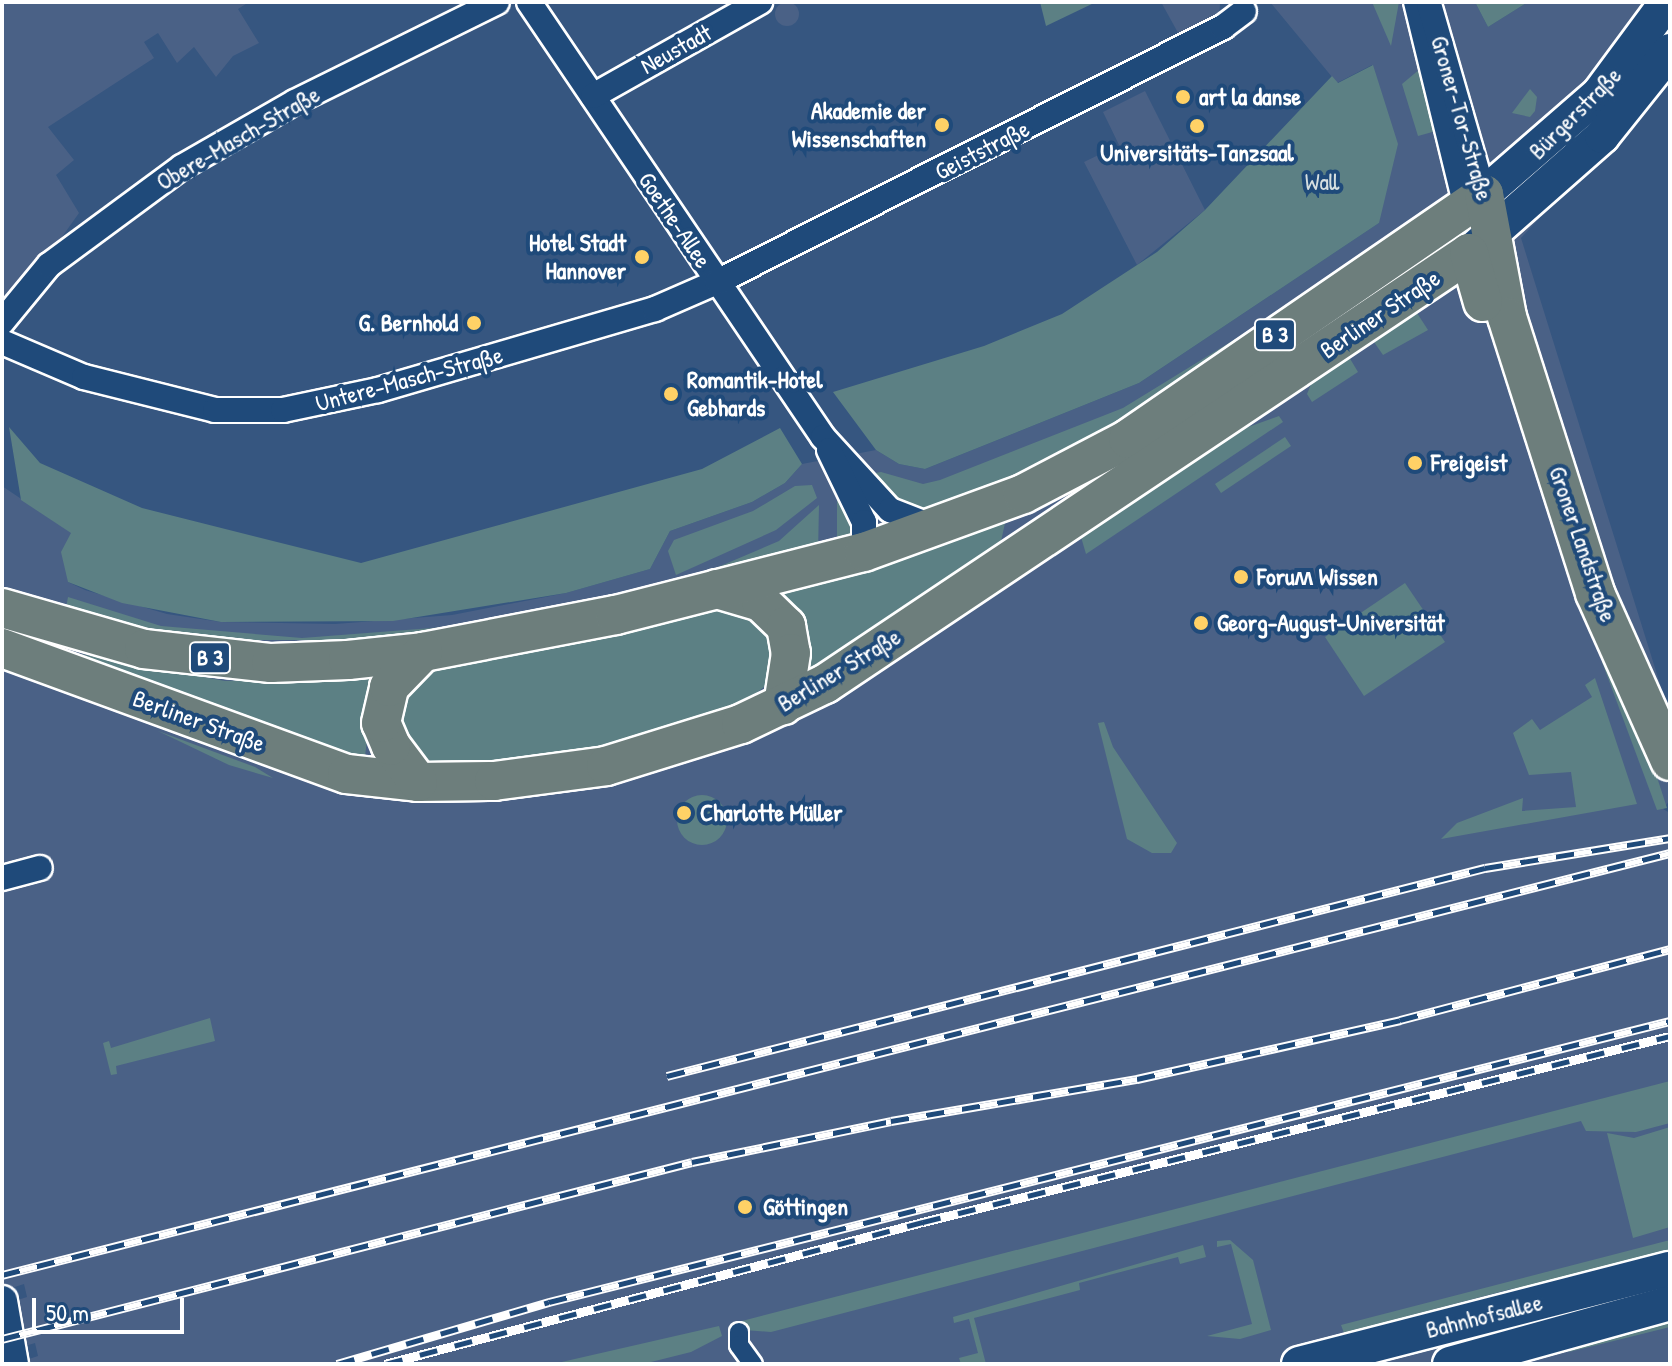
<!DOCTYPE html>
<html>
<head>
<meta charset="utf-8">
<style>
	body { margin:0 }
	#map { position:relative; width:1672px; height:1366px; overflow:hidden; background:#365680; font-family:"Patrick Hand",sans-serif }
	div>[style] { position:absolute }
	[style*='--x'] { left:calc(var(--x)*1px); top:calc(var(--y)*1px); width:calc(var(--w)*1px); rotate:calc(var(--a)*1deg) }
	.built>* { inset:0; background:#4a6186 }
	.round { border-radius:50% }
	.green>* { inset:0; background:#5c8084 }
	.roads { filter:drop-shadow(2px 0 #fff) drop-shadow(-2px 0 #fff) drop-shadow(0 2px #fff) drop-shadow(0 -2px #fff) }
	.pedestrian>* { height:18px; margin:-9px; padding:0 9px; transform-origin:9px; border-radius:9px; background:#1f4a7a }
	.minor>* { height:24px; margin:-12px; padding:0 12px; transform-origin:12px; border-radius:12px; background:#1f4a7a }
	.tertiary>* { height:30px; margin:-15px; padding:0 15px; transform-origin:15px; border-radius:15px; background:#1f4a7a }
	.secondary>* { height:34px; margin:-17px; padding:0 17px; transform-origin:17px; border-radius:17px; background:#1f4a7a }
	.primary>* { height:38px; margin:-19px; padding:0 19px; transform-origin:19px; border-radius:19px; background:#6d7e7c }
	.rail>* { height:9px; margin-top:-4.5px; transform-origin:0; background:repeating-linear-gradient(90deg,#1f4a7a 0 18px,#fff 0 36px); box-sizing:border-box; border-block:2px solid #fff }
	.dots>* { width:22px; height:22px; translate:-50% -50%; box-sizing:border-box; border:4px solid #1f4a7a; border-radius:50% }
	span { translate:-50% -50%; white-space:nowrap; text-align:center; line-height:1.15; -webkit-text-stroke:8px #1f4a7a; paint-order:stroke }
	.shield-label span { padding:2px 6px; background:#1f4a7a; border:2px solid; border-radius:6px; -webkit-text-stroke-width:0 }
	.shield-label { font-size:22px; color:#fff; font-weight:700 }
	.street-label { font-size:24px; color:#fff }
	.poi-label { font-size:24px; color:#fff; font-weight:700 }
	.left { translate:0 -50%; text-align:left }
	.right { translate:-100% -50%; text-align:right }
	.park-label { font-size:24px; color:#d6dfe0 }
	.frame { position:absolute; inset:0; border:4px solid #fff; pointer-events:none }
	.scale { position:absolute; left:32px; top:1298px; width:152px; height:36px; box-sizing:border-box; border:4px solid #fff; border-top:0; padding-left:10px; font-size:24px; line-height:28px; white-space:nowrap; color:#fff; -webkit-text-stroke:6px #1f4a7a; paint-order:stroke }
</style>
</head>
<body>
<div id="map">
	<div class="built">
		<div style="clip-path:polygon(2px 2px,249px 2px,238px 9px,259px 43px,233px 56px,216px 77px,194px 47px,177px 63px,158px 33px,144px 42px,154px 58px,48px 127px,74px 160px,56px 175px,79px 213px,2px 321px)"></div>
		<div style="clip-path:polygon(1161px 2px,1220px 2px,1219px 21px,1182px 40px)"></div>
		<div style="clip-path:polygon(1270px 2px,1475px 2px,1488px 27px,1528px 2px,1670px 2px,1670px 64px,1627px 123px,1521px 238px,1670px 716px,1670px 800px,1663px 809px,1670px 813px,1670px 1364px,14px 1364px,38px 1356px,35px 1343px,2px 1353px,2px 1305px,27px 1297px,24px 1284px,2px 1291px,2px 486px,72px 533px,68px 582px,85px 590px,167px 614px,221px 622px,335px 624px,452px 615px,566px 593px,650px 569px,670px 531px,752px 502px,785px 483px,802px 464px,876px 450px,899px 464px,925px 469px,1139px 383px,1379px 223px,1372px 65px,1337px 83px)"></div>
		<div class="round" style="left:775px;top:2px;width:24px;height:24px"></div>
		<div style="clip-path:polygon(1145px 91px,1205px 210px,1137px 265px,1084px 162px,1119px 145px,1103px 112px)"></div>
	</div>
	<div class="green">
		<div style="clip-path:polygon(1040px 2px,1096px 2px,1046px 26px)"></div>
		<div style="clip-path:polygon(1372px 2px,1399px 2px,1391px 46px)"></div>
		<div style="clip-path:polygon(1475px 2px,1528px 2px,1488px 27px)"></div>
		<div style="clip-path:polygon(1373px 65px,1398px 144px,1379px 223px,1139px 383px,925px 469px,899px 464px,876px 450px,833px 392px,984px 346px,1062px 314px,1157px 252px,1205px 210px,1332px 76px,1338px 83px)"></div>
		<div style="clip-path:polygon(1420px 69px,1436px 131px,1418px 136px,1402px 84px)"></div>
		<div style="clip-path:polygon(1530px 89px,1537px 97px,1535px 111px,1530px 117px,1512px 113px)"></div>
		<div style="clip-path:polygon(1417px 313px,1428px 330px,1383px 355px,1374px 342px)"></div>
		<div style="clip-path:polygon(1250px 330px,1152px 412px,939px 516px,899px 507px,870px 474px,881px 472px,923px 484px,940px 480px,1123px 408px)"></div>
		<div style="clip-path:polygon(1349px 357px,1358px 372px,1312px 402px,1307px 394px,1312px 382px)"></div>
		<div style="clip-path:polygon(1279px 416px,1283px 422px,1086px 554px,1081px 537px,1240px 430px)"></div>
		<div style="clip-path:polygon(9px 427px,40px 463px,142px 508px,361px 563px,702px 469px,780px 428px,802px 464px,785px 483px,752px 502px,670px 531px,650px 569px,566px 593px,393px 621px,221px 622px,122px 603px,68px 582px,61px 552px,71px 533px,21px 500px)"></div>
		<div style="clip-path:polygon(1285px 437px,1291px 446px,1221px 493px,1215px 484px)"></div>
		<div style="clip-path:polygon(812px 485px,817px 498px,776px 530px,676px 575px,668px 551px,674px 540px,753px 511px,795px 486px)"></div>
		<div style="clip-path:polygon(842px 494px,857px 522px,853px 538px,837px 549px,837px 501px)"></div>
		<div style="clip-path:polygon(819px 505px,818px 553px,590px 604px,462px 629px,366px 640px,238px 640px,145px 628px,66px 608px,68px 597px,161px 626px,302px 638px,458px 626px,590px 602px,704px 573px,779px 541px)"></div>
		<div style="clip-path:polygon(1007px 514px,998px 555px,808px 677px,767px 589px)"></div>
		<div style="clip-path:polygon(1405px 583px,1445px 642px,1364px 696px,1325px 637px)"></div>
		<div style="clip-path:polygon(723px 609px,751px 615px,777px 641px,769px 683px,749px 699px,662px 738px,577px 763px,435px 765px,410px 752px,396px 710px,399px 699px,426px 671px)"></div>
		<div style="clip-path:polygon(54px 649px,225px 681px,375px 676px,364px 764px)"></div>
		<div style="clip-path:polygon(1607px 660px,1643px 734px,1667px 808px,1657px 810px,1602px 662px)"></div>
		<div style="clip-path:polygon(1595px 678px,1637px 804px,1441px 839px,1457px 823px,1523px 798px,1522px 811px,1576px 807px,1571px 772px,1529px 775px,1513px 733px,1532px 719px,1540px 730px,1592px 697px,1585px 685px)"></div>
		<div style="clip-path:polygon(1104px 722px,1113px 747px,1177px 843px,1171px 853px,1152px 853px,1127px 839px,1098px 723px)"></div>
		<div style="clip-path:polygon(158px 731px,255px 767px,273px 778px,229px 765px)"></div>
		<div class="round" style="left:677px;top:795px;width:50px;height:50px"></div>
		<div style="clip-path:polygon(210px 1018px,215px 1041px,116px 1066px,117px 1074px,111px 1075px,103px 1043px,109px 1041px,111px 1048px)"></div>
		<div style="clip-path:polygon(1670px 1081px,1670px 1123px,1636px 1132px,1586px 1131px,1581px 1121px,771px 1332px,744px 1330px,742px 1321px)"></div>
		<div style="clip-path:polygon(1670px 1127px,1670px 1227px,1633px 1238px,1607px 1133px,1634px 1138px)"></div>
		<div style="clip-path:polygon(1230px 1240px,1253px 1260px,1271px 1330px,1240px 1339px,1207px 1336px,1252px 1324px,1231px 1244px,1217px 1247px,1217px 1241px)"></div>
		<div style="clip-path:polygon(1670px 1240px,1670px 1259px,1580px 1281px,1511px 1289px,1344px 1333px,1341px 1325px)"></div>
		<div style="clip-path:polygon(1203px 1245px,1206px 1257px,1180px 1264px,1178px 1257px,1132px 1269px,1079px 1283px,1080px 1290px,974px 1318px,986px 1364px,961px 1364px,959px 1358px,978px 1353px,969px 1319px,954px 1323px,953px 1317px)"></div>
		<div style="clip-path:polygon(1670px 1318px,1670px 1327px,1569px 1352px,1567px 1344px)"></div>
		<div style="clip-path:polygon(719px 1326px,722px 1336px,691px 1352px,643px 1364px,553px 1364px)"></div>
	</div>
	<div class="roads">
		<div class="pedestrian">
			<div style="--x:739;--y:1332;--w:13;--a:90"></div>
			<div style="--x:739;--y:1345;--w:24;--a:54"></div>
		</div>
		<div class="minor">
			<div style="--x:529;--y:2;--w:525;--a:55.95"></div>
			<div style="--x:823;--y:437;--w:99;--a:47.5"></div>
			<div style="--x:890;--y:510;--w:44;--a:21.3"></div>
			<div style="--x:1416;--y:2;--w:211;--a:76.3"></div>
			<div style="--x:1429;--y:4;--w:198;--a:73.9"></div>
			<div style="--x:593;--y:96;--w:192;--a:-29.4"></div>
			<div style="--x:2;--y:322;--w:74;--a:-50.5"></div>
			<div style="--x:49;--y:265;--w:165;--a:-36.4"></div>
			<div style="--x:182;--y:167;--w:130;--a:-29.9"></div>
			<div style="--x:295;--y:102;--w:225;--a:-26.3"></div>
			<div style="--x:2;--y:342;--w:89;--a:23.1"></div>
			<div style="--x:84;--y:377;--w:135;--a:14.1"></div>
			<div style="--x:215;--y:410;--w:68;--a:0"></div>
			<div style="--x:283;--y:410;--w:97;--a:-11.9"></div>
			<div style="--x:378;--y:390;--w:289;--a:-16.3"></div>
			<div style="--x:655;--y:309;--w:68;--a:-23.5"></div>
			<div style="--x:717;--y:282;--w:567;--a:-26.75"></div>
			<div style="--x:1223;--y:27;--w:26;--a:-37"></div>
			<div style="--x:829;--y:450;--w:80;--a:64.1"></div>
			<div style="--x:864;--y:522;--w:30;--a:90"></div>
			<div style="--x:2;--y:878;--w:39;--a:-15"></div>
		</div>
		<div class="tertiary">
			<div style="--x:2;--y:1301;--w:64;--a:80.1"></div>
		</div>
		<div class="secondary">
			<div style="--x:1484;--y:194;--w:152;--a:-41"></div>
			<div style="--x:1599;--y:94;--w:114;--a:-53.5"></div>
			<div style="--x:1474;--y:249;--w:171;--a:-41.4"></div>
			<div style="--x:1602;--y:136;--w:109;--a:-51.3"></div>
			<div style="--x:1299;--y:1364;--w:383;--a:-14.4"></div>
			<div style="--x:1450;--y:1364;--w:228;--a:-15.5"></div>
		</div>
		<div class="primary">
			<div style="--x:717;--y:589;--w:46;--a:16.5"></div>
			<div style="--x:761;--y:602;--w:35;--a:44"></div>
			<div style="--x:786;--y:626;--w:27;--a:80"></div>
			<div style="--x:791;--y:653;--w:53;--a:98.7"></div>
			<div style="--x:2;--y:608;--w:148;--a:16.1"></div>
			<div style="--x:144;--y:649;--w:128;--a:6.3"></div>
			<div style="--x:271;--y:663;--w:77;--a:-2.2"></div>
			<div style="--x:348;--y:660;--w:75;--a:-6.1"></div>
			<div style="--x:423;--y:652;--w:197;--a:-10.9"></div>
			<div style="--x:616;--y:615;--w:256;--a:-14.3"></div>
			<div style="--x:864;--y:552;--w:169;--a:-20"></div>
			<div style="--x:1023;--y:494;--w:119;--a:-27.6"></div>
			<div style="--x:1128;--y:439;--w:432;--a:-34.5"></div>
			<div style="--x:1484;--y:194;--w:125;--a:79.4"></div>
			<div style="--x:1507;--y:317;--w:290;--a:72.3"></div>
			<div style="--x:1595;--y:593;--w:184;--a:65.9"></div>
			<div style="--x:2;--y:648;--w:367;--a:20.1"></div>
			<div style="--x:347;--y:774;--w:71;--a:6.4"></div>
			<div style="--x:418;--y:782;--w:76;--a:-0.8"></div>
			<div style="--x:494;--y:781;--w:113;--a:-7.6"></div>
			<div style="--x:606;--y:766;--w:141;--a:-17.3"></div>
			<div style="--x:741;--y:724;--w:93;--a:-25.5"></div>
			<div style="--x:825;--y:684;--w:775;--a:-33.79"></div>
			<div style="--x:1469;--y:253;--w:51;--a:74.1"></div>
			<div style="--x:418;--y:782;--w:45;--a:-126.9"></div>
			<div style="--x:391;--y:746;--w:25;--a:-113"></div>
			<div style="--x:381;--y:723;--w:37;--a:-77"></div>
			<div style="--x:389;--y:687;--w:49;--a:-45.8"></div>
		</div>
	</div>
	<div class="rail">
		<div style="--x:667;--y:1076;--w:844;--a:-14.27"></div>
		<div style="--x:1485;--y:868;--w:187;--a:-9.2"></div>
		<div style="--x:2;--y:1275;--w:1721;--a:-14.2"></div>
		<div style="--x:2;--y:1339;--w:712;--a:-14.39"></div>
		<div style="--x:692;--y:1162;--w:203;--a:-11.6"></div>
		<div style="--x:891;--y:1121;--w:250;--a:-9.7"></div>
		<div style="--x:1137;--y:1079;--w:270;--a:-12.6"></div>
		<div style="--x:1400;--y:1020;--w:279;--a:-14.7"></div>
		<div style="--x:337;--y:1364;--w:221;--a:-16.3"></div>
		<div style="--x:549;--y:1302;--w:1156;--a:-14.07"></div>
		<div style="--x:385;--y:1364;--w:556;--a:-14.79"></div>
		<div style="--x:923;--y:1222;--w:770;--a:-13.98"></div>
	</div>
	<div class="dots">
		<div style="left:1183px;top:97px;background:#ffd166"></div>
		<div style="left:942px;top:125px;background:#ffd166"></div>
		<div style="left:1197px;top:126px;background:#ffd166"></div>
		<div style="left:642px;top:257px;background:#ffd166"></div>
		<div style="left:474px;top:323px;background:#ffd166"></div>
		<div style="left:671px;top:394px;background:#ffd166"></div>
		<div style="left:1415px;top:463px;background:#ffd166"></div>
		<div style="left:1241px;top:577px;background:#ffd166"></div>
		<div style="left:1201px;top:623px;background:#ffd166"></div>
		<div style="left:684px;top:813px;background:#ffd166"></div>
		<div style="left:745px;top:1207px;background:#ffd166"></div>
	</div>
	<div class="shield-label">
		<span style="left:1275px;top:335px">B 3</span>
		<span style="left:210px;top:658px">B 3</span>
	</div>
	<div class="street-label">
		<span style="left:676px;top:49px;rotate:-29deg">Neustadt</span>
		<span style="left:1575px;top:113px;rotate:-45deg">Bürgerstraße</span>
		<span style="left:1462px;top:118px;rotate:74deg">Groner-Tor-Straße</span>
		<span style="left:238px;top:138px;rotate:-30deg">Obere-Masch-Straße</span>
		<span style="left:982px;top:150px;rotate:-27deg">Geiststraße</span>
		<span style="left:675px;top:220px;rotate:56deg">Goethe-Allee</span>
		<span style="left:1380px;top:314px;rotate:-34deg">Berliner Straße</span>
		<span style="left:409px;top:379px;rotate:-15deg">Untere-Masch-Straße</span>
		<span style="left:1583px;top:544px;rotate:71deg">Groner Landstraße</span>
		<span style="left:839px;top:670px;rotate:-31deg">Berliner Straße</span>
		<span style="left:199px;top:721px;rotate:20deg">Berliner Straße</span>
		<span style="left:1484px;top:1316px;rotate:-14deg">Bahnhofsallee</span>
	</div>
	<div class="poi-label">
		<span class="left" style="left:1199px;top:97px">art la danse</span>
		<span class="right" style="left:926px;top:125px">Akademie der<br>Wissenschaften</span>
		<span style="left:1197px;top:153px">Universitäts-Tanzsaal</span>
		<span class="right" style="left:626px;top:257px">Hotel Stadt<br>Hannover</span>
		<span class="right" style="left:458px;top:323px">G. Bernhold</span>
		<span class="left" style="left:687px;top:394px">Romantik-Hotel<br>Gebhards</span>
		<span class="left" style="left:1431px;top:463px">Freigeist</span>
		<span class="left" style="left:1257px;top:577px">Foruʍ Wissen</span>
		<span class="left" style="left:1217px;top:623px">Georg-August-Universität</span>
		<span class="left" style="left:700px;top:813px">Charlotte Müller</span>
		<span class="left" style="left:763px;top:1207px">Göttingen</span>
	</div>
	<div class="park-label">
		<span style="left:1322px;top:182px">Wall</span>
	</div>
	<div class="frame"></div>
	<div class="scale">50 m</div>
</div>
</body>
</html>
